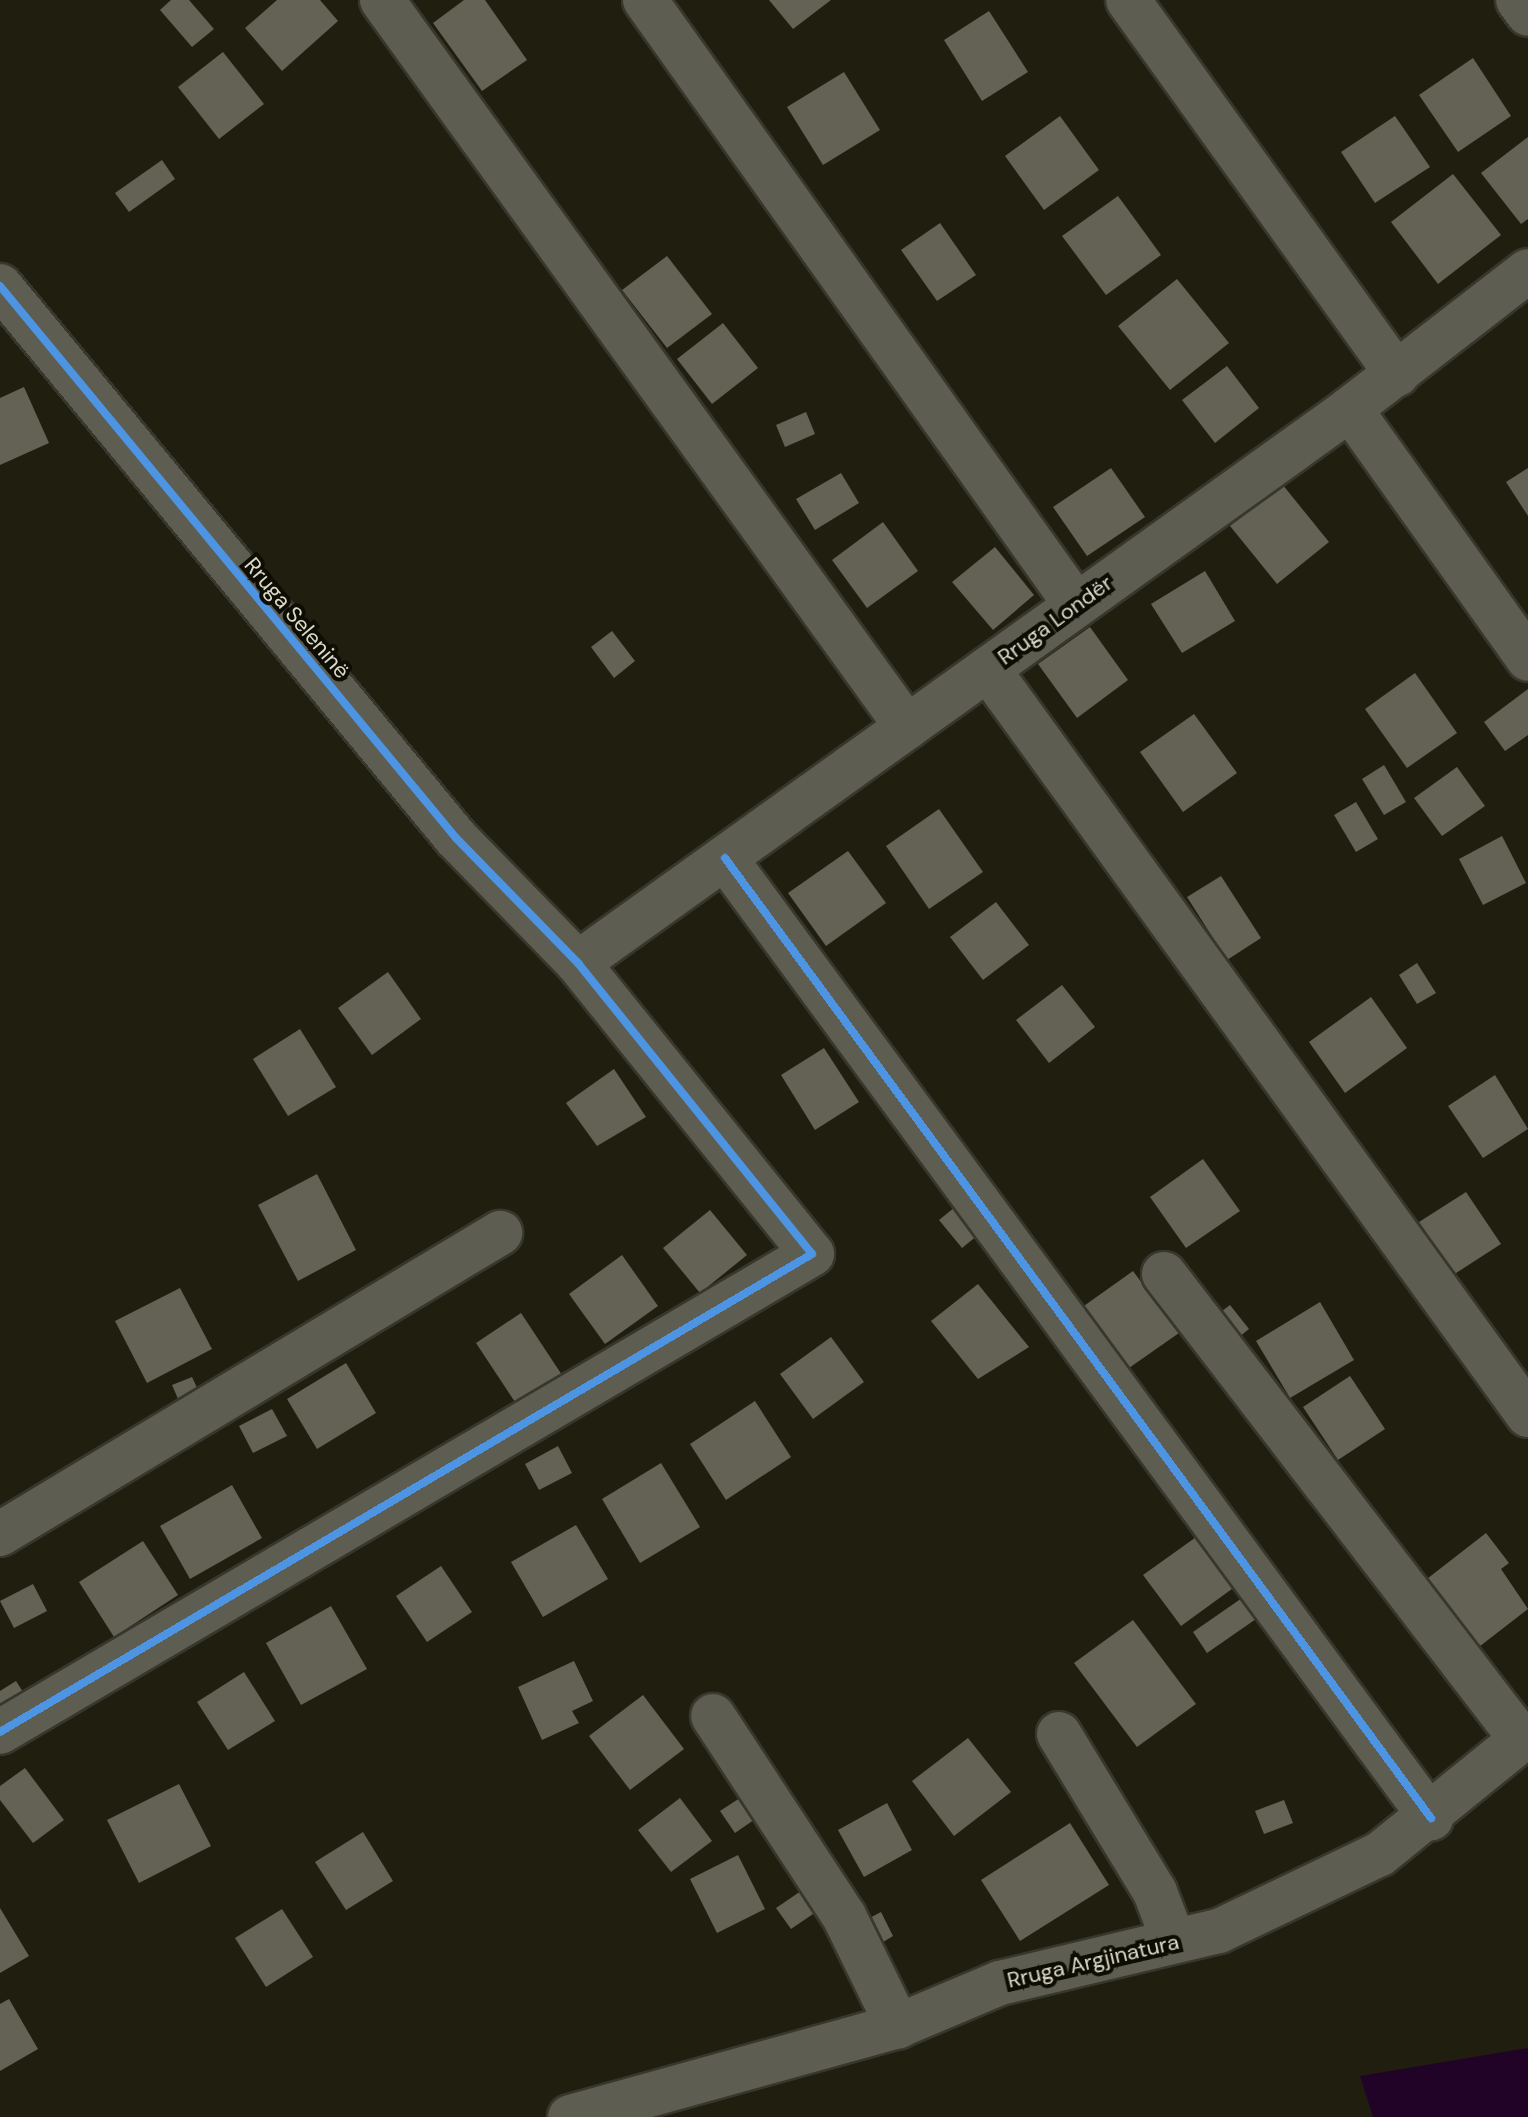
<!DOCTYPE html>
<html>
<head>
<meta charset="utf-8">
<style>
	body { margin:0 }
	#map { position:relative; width:1528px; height:2117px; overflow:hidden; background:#201f0f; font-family:"DM Sans",sans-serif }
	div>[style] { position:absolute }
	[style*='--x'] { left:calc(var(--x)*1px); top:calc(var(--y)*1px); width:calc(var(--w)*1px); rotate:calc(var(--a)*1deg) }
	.water>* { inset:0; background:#220328 }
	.building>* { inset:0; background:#636254 }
	.roads { filter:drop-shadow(2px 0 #38372d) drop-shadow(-2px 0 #38372d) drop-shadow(0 2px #38372d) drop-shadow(0 -2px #38372d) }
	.minor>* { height:44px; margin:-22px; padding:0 22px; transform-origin:22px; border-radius:22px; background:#5d5d51 }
	.cycleway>* { height:8px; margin:-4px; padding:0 4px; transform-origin:4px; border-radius:4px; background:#4d94e3 }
	span { translate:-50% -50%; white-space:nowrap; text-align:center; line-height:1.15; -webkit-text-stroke:8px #0e0d04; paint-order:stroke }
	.street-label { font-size:22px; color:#dbdaca }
</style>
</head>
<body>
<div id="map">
	<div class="water">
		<div style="clip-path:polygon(1528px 2048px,1528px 2117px,1373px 2117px,1360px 2076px)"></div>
	</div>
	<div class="building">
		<div style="clip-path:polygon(171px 0,189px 0,214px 29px,192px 47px,160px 10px)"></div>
		<div style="clip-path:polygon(277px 0,320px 0,338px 21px,282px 71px,245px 28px)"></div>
		<div style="clip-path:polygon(464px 0,485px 0,527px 60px,482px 91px,433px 23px)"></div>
		<div style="clip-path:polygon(769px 0,831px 0,793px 29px)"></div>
		<div style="clip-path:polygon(989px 11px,1028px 72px,982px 101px,944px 40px)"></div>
		<div style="clip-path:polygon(223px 52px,264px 104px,219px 139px,178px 87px)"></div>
		<div style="clip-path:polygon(1473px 58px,1511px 116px,1458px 152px,1419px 95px)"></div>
		<div style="clip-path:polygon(844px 72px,880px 130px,823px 165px,787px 107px)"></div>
		<div style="clip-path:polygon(1060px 116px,1099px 170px,1044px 210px,1005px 156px)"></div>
		<div style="clip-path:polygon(1395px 116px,1430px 167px,1375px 203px,1341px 152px)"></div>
		<div style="clip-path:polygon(1528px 137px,1528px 219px,1521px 224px,1481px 173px)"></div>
		<div style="clip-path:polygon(162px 160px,175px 179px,129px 212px,115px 193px)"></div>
		<div style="clip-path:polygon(1453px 174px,1501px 235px,1438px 284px,1391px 222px)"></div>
		<div style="clip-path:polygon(1118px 196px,1161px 255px,1106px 295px,1062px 236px)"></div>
		<div style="clip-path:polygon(940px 223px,976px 275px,937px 301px,901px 250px)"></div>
		<div style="clip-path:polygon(667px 256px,712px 314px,667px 348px,622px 290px)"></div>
		<div style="clip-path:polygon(1177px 279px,1229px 343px,1170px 390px,1118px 326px)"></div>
		<div style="clip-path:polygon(723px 323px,758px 368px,712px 404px,677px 359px)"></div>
		<div style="clip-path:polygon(1227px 366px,1259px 408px,1215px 443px,1182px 400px)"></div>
		<div style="clip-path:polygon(24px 387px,49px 443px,0 465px,0 398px)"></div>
		<div style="clip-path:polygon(806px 412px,815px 434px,785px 447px,776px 425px)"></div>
		<div style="clip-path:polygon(1111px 468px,1145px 517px,1087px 556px,1053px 507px)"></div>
		<div style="clip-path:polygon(1528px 468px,1528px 516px,1506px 482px)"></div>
		<div style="clip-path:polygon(841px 473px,859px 503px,815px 530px,796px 499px)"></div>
		<div style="clip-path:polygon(1282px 484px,1329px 542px,1277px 584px,1230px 526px)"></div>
		<div style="clip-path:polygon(883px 522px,918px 571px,867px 608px,832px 560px)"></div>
		<div style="clip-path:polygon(995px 547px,1034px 595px,993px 630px,952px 582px)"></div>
		<div style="clip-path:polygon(1205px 571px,1235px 621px,1182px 653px,1151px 604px)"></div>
		<div style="clip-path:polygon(1090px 627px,1128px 680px,1077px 718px,1038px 664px)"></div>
		<div style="clip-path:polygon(612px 631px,635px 661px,614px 678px,591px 647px)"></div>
		<div style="clip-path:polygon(1415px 673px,1457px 733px,1407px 768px,1365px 709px)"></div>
		<div style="clip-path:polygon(1528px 689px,1528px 735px,1505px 751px,1484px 722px)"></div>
		<div style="clip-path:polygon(1194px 714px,1237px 773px,1183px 812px,1140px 752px)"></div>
		<div style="clip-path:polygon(1384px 765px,1406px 802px,1384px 815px,1362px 779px)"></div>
		<div style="clip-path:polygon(1457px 767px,1485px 806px,1442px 836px,1414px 798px)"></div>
		<div style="clip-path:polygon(1356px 802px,1378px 839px,1356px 852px,1334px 815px)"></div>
		<div style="clip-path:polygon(939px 809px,983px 872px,929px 909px,886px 846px)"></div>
		<div style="clip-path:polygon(1502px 836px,1526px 883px,1483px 905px,1459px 859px)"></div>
		<div style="clip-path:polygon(848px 851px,886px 903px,826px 946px,788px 893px)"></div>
		<div style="clip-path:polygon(1221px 876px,1261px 938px,1227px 960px,1187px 897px)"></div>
		<div style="clip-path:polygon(996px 902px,1029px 945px,983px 980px,950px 937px)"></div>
		<div style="clip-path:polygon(1417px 963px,1436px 993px,1417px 1004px,1399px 975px)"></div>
		<div style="clip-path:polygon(388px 972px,421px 1019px,372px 1055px,338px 1008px)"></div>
		<div style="clip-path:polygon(1062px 985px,1095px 1027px,1049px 1063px,1016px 1020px)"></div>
		<div style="clip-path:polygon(1371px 997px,1407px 1048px,1345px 1093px,1309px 1042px)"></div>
		<div style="clip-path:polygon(300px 1029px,336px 1087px,288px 1116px,253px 1059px)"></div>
		<div style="clip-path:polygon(824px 1048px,859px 1102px,815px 1130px,781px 1075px)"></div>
		<div style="clip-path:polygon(614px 1069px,646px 1117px,597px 1146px,566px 1103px)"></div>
		<div style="clip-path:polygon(1495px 1075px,1528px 1129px,1483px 1158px,1448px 1106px)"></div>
		<div style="clip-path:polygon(1203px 1159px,1240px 1211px,1186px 1248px,1150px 1197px)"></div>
		<div style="clip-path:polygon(317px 1174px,356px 1250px,298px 1281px,258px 1205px)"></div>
		<div style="clip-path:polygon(1466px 1192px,1501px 1244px,1453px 1275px,1419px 1222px)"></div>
		<div style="clip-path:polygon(960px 1203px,983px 1231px,962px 1248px,939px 1220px)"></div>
		<div style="clip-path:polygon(710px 1210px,747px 1255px,700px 1293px,663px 1248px)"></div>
		<div style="clip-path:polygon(622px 1255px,658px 1306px,605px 1344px,569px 1294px)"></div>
		<div style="clip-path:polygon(1133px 1271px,1179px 1333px,1119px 1375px,1074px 1313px)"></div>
		<div style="clip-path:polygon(978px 1284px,1029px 1347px,978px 1379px,931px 1321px)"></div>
		<div style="clip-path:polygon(180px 1288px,212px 1349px,147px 1383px,115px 1321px)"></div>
		<div style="clip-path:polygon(1320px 1302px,1354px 1360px,1290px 1398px,1256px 1341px)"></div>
		<div style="clip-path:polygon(1230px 1305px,1249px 1329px,1233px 1342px,1214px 1317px)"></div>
		<div style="clip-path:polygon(521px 1313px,562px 1375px,517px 1405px,476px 1343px)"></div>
		<div style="clip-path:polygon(831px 1337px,864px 1382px,813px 1419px,780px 1374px)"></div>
		<div style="clip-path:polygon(346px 1363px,376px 1413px,317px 1449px,287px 1399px)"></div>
		<div style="clip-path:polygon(1350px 1376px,1385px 1429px,1338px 1460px,1303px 1407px)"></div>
		<div style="clip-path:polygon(192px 1377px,199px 1392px,179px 1401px,172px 1385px)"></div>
		<div style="clip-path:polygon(755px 1401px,791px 1457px,726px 1500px,690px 1444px)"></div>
		<div style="clip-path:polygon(272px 1409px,287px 1436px,253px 1453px,239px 1426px)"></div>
		<div style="clip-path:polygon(558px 1446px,572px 1473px,539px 1490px,525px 1464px)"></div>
		<div style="clip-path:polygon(661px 1463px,700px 1527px,640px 1563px,602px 1499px)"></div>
		<div style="clip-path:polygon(232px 1485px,262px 1538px,190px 1579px,160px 1526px)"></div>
		<div style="clip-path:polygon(576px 1525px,608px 1579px,543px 1617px,511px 1562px)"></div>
		<div style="clip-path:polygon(1486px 1533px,1509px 1563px,1501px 1569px,1528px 1609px,1475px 1650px,1423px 1582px)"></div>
		<div style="clip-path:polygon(1199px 1535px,1236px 1586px,1181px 1626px,1143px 1575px)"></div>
		<div style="clip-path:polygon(143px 1541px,178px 1595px,114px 1637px,79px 1582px)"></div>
		<div style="clip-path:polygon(441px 1566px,472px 1612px,427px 1642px,396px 1596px)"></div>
		<div style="clip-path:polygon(33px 1584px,47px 1611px,14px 1628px,0 1601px)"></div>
		<div style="clip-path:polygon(1242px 1598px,1256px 1619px,1207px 1653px,1193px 1632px)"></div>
		<div style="clip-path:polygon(331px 1606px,367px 1669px,301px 1705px,266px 1643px)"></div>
		<div style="clip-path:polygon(1133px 1620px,1196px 1704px,1137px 1747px,1074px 1663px)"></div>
		<div style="clip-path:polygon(574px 1661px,593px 1701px,572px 1711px,579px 1723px,542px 1740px,518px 1687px)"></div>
		<div style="clip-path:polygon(244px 1672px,275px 1721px,228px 1750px,197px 1702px)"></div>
		<div style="clip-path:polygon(16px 1681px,28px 1700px,0 1718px,0 1691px)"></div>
		<div style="clip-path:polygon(643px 1695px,684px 1749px,630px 1790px,589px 1736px)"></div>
		<div style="clip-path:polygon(968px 1738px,1011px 1792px,954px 1836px,912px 1781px)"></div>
		<div style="clip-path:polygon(25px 1768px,64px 1820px,33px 1843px,0 1800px,0 1786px)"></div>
		<div style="clip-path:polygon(179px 1784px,211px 1846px,139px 1883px,107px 1820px)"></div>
		<div style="clip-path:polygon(746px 1794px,761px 1815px,735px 1833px,720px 1811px)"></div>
		<div style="clip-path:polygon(680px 1798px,712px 1841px,671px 1872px,638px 1830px)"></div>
		<div style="clip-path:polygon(1284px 1800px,1293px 1823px,1264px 1834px,1255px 1811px)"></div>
		<div style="clip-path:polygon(887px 1803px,912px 1850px,864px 1877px,838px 1830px)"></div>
		<div style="clip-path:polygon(1070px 1823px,1109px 1885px,1020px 1941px,981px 1880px)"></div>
		<div style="clip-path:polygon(363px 1832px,393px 1881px,346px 1910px,315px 1862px)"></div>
		<div style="clip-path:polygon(738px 1855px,765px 1909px,717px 1933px,690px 1879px)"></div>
		<div style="clip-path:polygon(801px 1891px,816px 1912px,791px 1929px,776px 1908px)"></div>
		<div style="clip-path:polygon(0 1908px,29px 1956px,0 1973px)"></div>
		<div style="clip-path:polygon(282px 1909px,313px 1957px,266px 1987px,235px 1938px)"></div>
		<div style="clip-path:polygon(881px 1912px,893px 1936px,875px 1947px,862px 1922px)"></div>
		<div style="clip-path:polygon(9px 1999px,38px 2049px,0 2071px,0 2004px)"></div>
	</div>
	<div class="roads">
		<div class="minor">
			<div style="--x:382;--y:0;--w:897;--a:54.17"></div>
			<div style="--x:645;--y:0;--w:743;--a:54.53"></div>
			<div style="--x:1128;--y:0;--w:461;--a:54.3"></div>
			<div style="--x:1518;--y:0;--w:17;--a:54"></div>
			<div style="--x:0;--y:286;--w:716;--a:50.44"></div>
			<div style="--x:456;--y:838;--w:175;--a:45.7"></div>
			<div style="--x:578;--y:963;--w:373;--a:51.2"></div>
			<div style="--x:812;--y:1254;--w:942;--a:149.52"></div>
			<div style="--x:1350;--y:409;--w:307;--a:54.5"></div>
			<div style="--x:988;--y:669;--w:921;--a:54.1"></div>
			<div style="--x:725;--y:858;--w:1192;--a:53.67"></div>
			<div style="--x:578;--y:963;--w:950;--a:-35.66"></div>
			<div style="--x:1350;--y:409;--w:225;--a:-37.8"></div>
			<div style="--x:1164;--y:1274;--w:586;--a:52.49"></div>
			<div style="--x:0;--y:1534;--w:584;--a:-31.05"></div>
			<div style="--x:713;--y:1716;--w:239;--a:56.8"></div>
			<div style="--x:844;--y:1916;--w:123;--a:63.9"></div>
			<div style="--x:1059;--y:1734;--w:185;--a:58.7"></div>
			<div style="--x:1155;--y:1892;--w:53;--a:69.2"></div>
			<div style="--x:570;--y:2117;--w:340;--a:-15.5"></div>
			<div style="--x:898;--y:2026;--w:111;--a:-22.9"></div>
			<div style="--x:1000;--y:1983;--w:225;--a:-13.4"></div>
			<div style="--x:1219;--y:1931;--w:178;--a:-25.6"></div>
			<div style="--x:1380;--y:1854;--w:191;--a:-39"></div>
		</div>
	</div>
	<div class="cycleway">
		<div style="--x:0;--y:286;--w:716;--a:50.44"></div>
		<div style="--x:456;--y:838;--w:175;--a:45.7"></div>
		<div style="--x:578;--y:963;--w:373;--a:51.2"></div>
		<div style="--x:812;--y:1254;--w:942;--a:149.52"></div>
		<div style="--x:725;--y:858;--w:1192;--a:53.67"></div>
	</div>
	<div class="street-label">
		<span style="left:297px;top:618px;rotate:50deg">Rruga Seleninë</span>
		<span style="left:1055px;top:620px;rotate:-36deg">Rruga Londër</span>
		<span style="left:1093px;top:1961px;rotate:-13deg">Rruga Argjinatura</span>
	</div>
</div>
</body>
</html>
